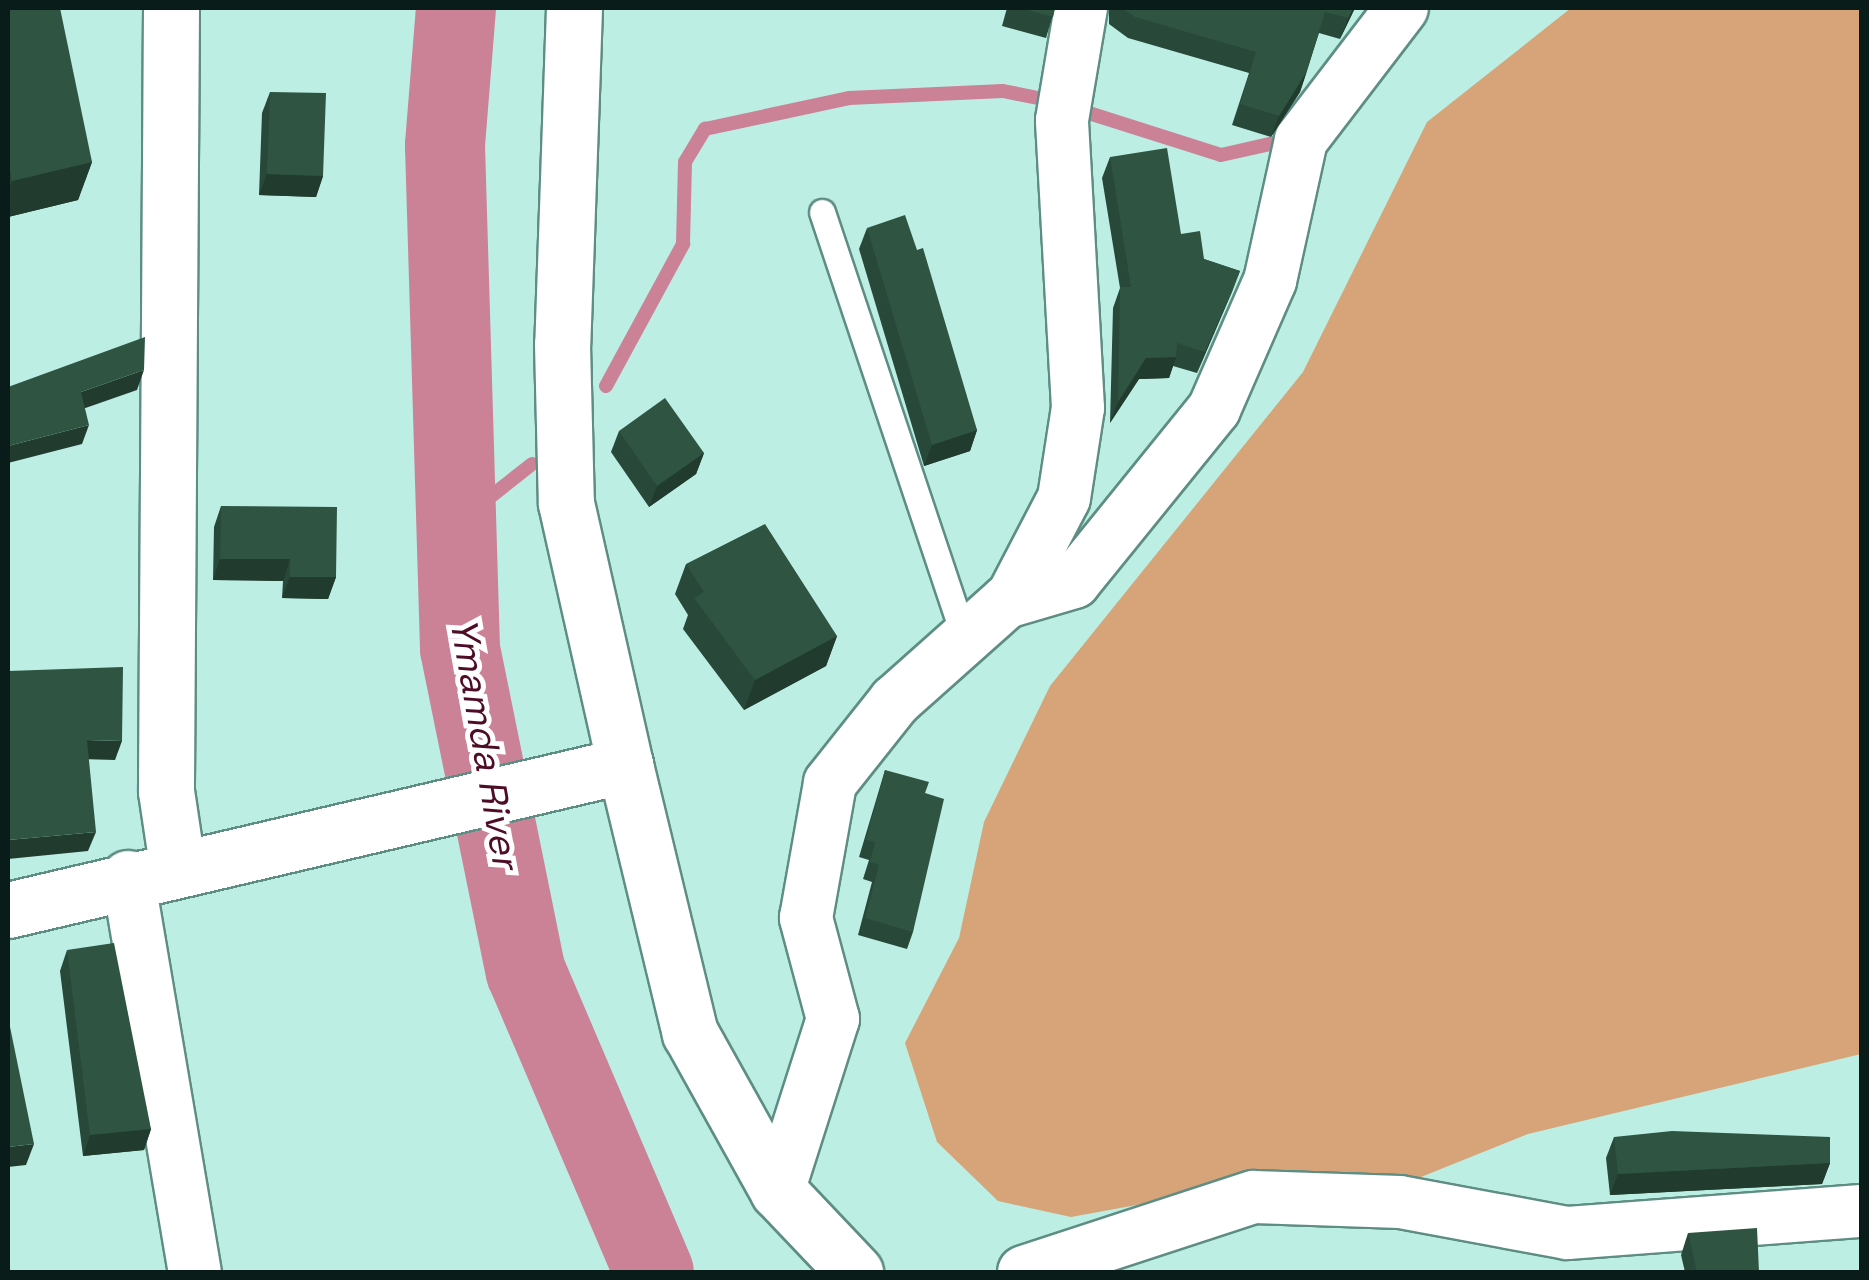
<!DOCTYPE html>
<html>
<head>
<meta charset="utf-8">
<style>
	body { margin:0 }
	#map { position:relative; width:1869px; height:1280px; overflow:hidden; background:#bdeee4; font-family:"Space Grotesk",sans-serif }
	div>[style] { position:absolute }
	[style*='--x'] { left:calc(var(--x)*1px); top:calc(var(--y)*1px); width:calc(var(--w)*1px); rotate:calc(var(--a)*1deg) }
	.green>* { inset:0; background:#d7a378 }
	.stream>* { height:14px; margin:-7px; padding:0 7px; transform-origin:7px; border-radius:7px; background:#cb8297 }
	.river>* { height:80px; margin:-40px; padding:0 40px; transform-origin:40px; border-radius:40px; background:#cb8297 }
	.roads { filter:drop-shadow(2px 0 #5e8d84) drop-shadow(-2px 0 #5e8d84) drop-shadow(0 2px #5e8d84) drop-shadow(0 -2px #5e8d84) }
	.lane>* { height:25px; margin:-12.5px; padding:0 12.5px; transform-origin:12.5px; border-radius:12.5px; background:#fff }
	.street>* { height:52px; margin:-26px; padding:0 26px; transform-origin:26px; border-radius:26px; background:#fff }
	.secondary>* { height:55px; margin:-27.5px; padding:0 27.5px; transform-origin:27.5px; border-radius:27.5px; background:#fff }
	.wall>* { inset:0; background:#284839 }
	.shaded-wall>* { inset:0; background:#213b2e }
	.building>* { inset:0; background:#2f5442 }
	span { translate:-50% -50%; white-space:nowrap; text-align:center; line-height:1.15; -webkit-text-stroke:10px #fff; paint-order:stroke }
	.water-label { font-size:38px; color:#4e0c27; font-style:italic }
	.frame { position:absolute; inset:0; border:10px solid #091c19; pointer-events:none }
</style>
</head>
<body>
<div id="map">
	<div class="green">
		<div style="clip-path:polygon(1571px 8px,1861px 8px,1861px 1054px,1528px 1134px,1421px 1177px,1273px 1180px,1071px 1217px,998px 1201px,937px 1142px,905px 1043px,959px 938px,984px 822px,1050px 686px,1303px 372px,1427px 122px)"></div>
	</div>
	<div class="stream">
		<div style="--x:1073;--y:108;--w:155;--a:17.6"></div>
		<div style="--x:1221;--y:155;--w:64;--a:-12.7"></div>
		<div style="--x:606;--y:386;--w:162;--a:-61.5"></div>
		<div style="--x:683;--y:244;--w:82;--a:-88.6"></div>
		<div style="--x:685;--y:162;--w:39;--a:-59"></div>
		<div style="--x:705;--y:129;--w:147;--a:-12.1"></div>
		<div style="--x:849;--y:98;--w:154;--a:-2.6"></div>
		<div style="--x:1003;--y:91;--w:51;--a:11.3"></div>
		<div style="--x:456;--y:524;--w:97;--a:-38.3"></div>
	</div>
	<div class="river">
		<div style="--x:456;--y:8;--w:138;--a:94.6"></div>
		<div style="--x:445;--y:146;--w:503;--a:88.29"></div>
		<div style="--x:460;--y:649;--w:330;--a:78.5"></div>
		<div style="--x:526;--y:972;--w:326;--a:66.9"></div>
	</div>
	<div class="roads">
		<div class="lane">
			<div style="--x:822;--y:212;--w:451;--a:71.5"></div>
		</div>
		<div class="street">
			<div style="--x:1006;--y:602;--w:71;--a:-16.4"></div>
			<div style="--x:1074;--y:582;--w:223;--a:-51"></div>
			<div style="--x:1214;--y:409;--w:140;--a:-66.4"></div>
			<div style="--x:1270;--y:281;--w:144;--a:-77.6"></div>
			<div style="--x:1301;--y:140;--w:166;--a:-52.6"></div>
			<div style="--x:128;--y:877;--w:401;--a:80.4"></div>
			<div style="--x:778;--y:1191;--w:181;--a:-72.3"></div>
			<div style="--x:833;--y:1019;--w:105;--a:-105"></div>
			<div style="--x:806;--y:918;--w:137;--a:-79.9"></div>
			<div style="--x:830;--y:783;--w:105;--a:-51.6"></div>
			<div style="--x:895;--y:701;--w:158;--a:-41.7"></div>
			<div style="--x:1013;--y:596;--w:110;--a:-62.5"></div>
			<div style="--x:1064;--y:498;--w:91;--a:-81.2"></div>
			<div style="--x:1078;--y:408;--w:288;--a:-93.2"></div>
			<div style="--x:1062;--y:120;--w:114;--a:-80.4"></div>
			<div style="--x:1024;--y:1272;--w:242;--a:-18.1"></div>
			<div style="--x:1254;--y:1197;--w:146;--a:2"></div>
			<div style="--x:1400;--y:1202;--w:170;--a:10.5"></div>
			<div style="--x:1567;--y:1233;--w:296;--a:-4.3"></div>
		</div>
		<div class="secondary">
			<div style="--x:171;--y:8;--w:783;--a:90.37"></div>
			<div style="--x:166;--y:791;--w:75;--a:81.5"></div>
			<div style="--x:574;--y:8;--w:336;--a:92"></div>
			<div style="--x:562;--y:344;--w:159;--a:88.6"></div>
			<div style="--x:566;--y:503;--w:269;--a:77.3"></div>
			<div style="--x:8;--y:910;--w:634;--a:-13.22"></div>
			<div style="--x:625;--y:765;--w:276;--a:76.4"></div>
			<div style="--x:690;--y:1033;--w:181;--a:60.9"></div>
			<div style="--x:778;--y:1191;--w:112;--a:46.5"></div>
		</div>
	</div>
	<div class="wall">
		<div style="clip-path:polygon(8px 8px,92px 162px,78px 200px,8px 217px)"></div>
		<div style="clip-path:polygon(1007px 8px,1055px 8px,1046px 38px,1002px 26px)"></div>
		<div style="clip-path:polygon(1109px 8px,1355px 8px,1340px 39px,1319px 33px,1300px 92px,1271px 137px,1232px 125px,1249px 73px,1128px 38px,1109px 24px)"></div>
		<div style="clip-path:polygon(270px 92px,323px 176px,316px 197px,259px 195px,262px 113px)"></div>
		<div style="clip-path:polygon(1110px 157px,1204px 259px,1240px 271px,1197px 373px,1173px 366px,1169px 378px,1139px 379px,1110px 423px,1113px 308px,1120px 288px,1102px 178px)"></div>
		<div style="clip-path:polygon(867px 228px,977px 430px,970px 451px,924px 466px,859px 249px)"></div>
		<div style="clip-path:polygon(619px 431px,704px 453px,696px 474px,649px 507px,611px 452px)"></div>
		<div style="clip-path:polygon(221px 506px,336px 577px,328px 599px,282px 598px,283px 581px,213px 580px,214px 527px)"></div>
		<div style="clip-path:polygon(686px 564px,837px 636px,826px 666px,744px 710px,683px 629px,688px 615px,675px 594px)"></div>
		<div style="clip-path:polygon(885px 770px,925px 793px,913px 932px,907px 949px,858px 935px,872px 882px,863px 879px,869px 860px,859px 857px)"></div>
		<div style="clip-path:polygon(67px 950px,151px 1129px,144px 1150px,83px 1156px,60px 971px)"></div>
		<div style="clip-path:polygon(1614px 1137px,1830px 1163px,1822px 1184px,1610px 1195px,1606px 1158px)"></div>
		<div style="clip-path:polygon(1688px 1233px,1759px 1272px,1685px 1272px,1681px 1255px)"></div>
	</div>
	<div class="shaded-wall">
		<div style="clip-path:polygon(1353px 8px,1355px 8px,1340px 39px,1348px 18px)"></div>
		<div style="clip-path:polygon(1307px 71px,1300px 92px,1271px 137px,1279px 116px)"></div>
		<div style="clip-path:polygon(92px 162px,78px 200px,8px 217px,8px 192px,12px 181px)"></div>
		<div style="clip-path:polygon(267px 174px,323px 176px,316px 197px,259px 195px)"></div>
		<div style="clip-path:polygon(1240px 271px,1232px 292px,1197px 373px,1205px 352px)"></div>
		<div style="clip-path:polygon(1176px 357px,1169px 378px,1139px 379px,1110px 423px,1118px 402px,1146px 358px)"></div>
		<div style="clip-path:polygon(144px 370px,137px 390px,74px 412px,81px 392px)"></div>
		<div style="clip-path:polygon(89px 425px,82px 444px,8px 463px,8px 446px)"></div>
		<div style="clip-path:polygon(977px 430px,970px 451px,924px 466px,932px 445px)"></div>
		<div style="clip-path:polygon(704px 453px,696px 474px,649px 507px,657px 486px)"></div>
		<div style="clip-path:polygon(220px 559px,290px 559px,283px 581px,213px 580px)"></div>
		<div style="clip-path:polygon(290px 577px,336px 577px,328px 599px,282px 598px)"></div>
		<div style="clip-path:polygon(837px 636px,826px 666px,744px 710px,755px 680px)"></div>
		<div style="clip-path:polygon(87px 740px,122px 741px,115px 760px,80px 759px)"></div>
		<div style="clip-path:polygon(96px 832px,88px 851px,8px 859px,8px 840px)"></div>
		<div style="clip-path:polygon(151px 1129px,144px 1150px,83px 1156px,90px 1135px)"></div>
		<div style="clip-path:polygon(34px 1144px,26px 1165px,8px 1167px,8px 1147px)"></div>
		<div style="clip-path:polygon(1830px 1163px,1822px 1184px,1610px 1195px,1618px 1174px)"></div>
	</div>
	<div class="building">
		<div style="clip-path:polygon(8px 8px,60px 8px,92px 162px,12px 181px,8px 160px)"></div>
		<div style="clip-path:polygon(1020px 8px,1055px 8px,1053px 17px)"></div>
		<div style="clip-path:polygon(1122px 8px,1353px 8px,1348px 18px,1325px 12px,1307px 71px,1279px 116px,1240px 104px,1256px 52px,1135px 17px)"></div>
		<div style="clip-path:polygon(270px 92px,326px 93px,323px 176px,267px 174px)"></div>
		<div style="clip-path:polygon(1167px 148px,1181px 234px,1200px 231px,1204px 259px,1240px 271px,1205px 352px,1177px 343px,1176px 357px,1146px 358px,1118px 402px,1120px 287px,1131px 287px,1110px 157px)"></div>
		<div style="clip-path:polygon(905px 215px,917px 250px,923px 248px,977px 430px,932px 445px,867px 228px)"></div>
		<div style="clip-path:polygon(145px 337px,144px 370px,81px 392px,89px 425px,8px 446px,8px 387px)"></div>
		<div style="clip-path:polygon(665px 398px,704px 453px,657px 486px,619px 431px)"></div>
		<div style="clip-path:polygon(221px 506px,337px 507px,336px 577px,290px 577px,290px 559px,220px 559px)"></div>
		<div style="clip-path:polygon(765px 524px,837px 636px,755px 680px,694px 598px,704px 592px,686px 564px)"></div>
		<div style="clip-path:polygon(123px 667px,122px 741px,87px 740px,96px 832px,8px 840px,8px 671px)"></div>
		<div style="clip-path:polygon(885px 770px,929px 782px,925px 793px,944px 799px,913px 932px,865px 918px,879px 865px,870px 862px,875px 842px,866px 840px)"></div>
		<div style="clip-path:polygon(114px 943px,151px 1129px,90px 1135px,67px 950px)"></div>
		<div style="clip-path:polygon(8px 1017px,34px 1144px,8px 1147px)"></div>
		<div style="clip-path:polygon(1672px 1131px,1830px 1137px,1830px 1163px,1618px 1174px,1614px 1137px)"></div>
		<div style="clip-path:polygon(1757px 1228px,1759px 1272px,1697px 1272px,1688px 1233px)"></div>
	</div>
	<div class="water-label">
		<span style="left:484px;top:743px;rotate:80deg">Ymamda River</span>
	</div>
	<div class="frame"></div>
</div>
</body>
</html>
